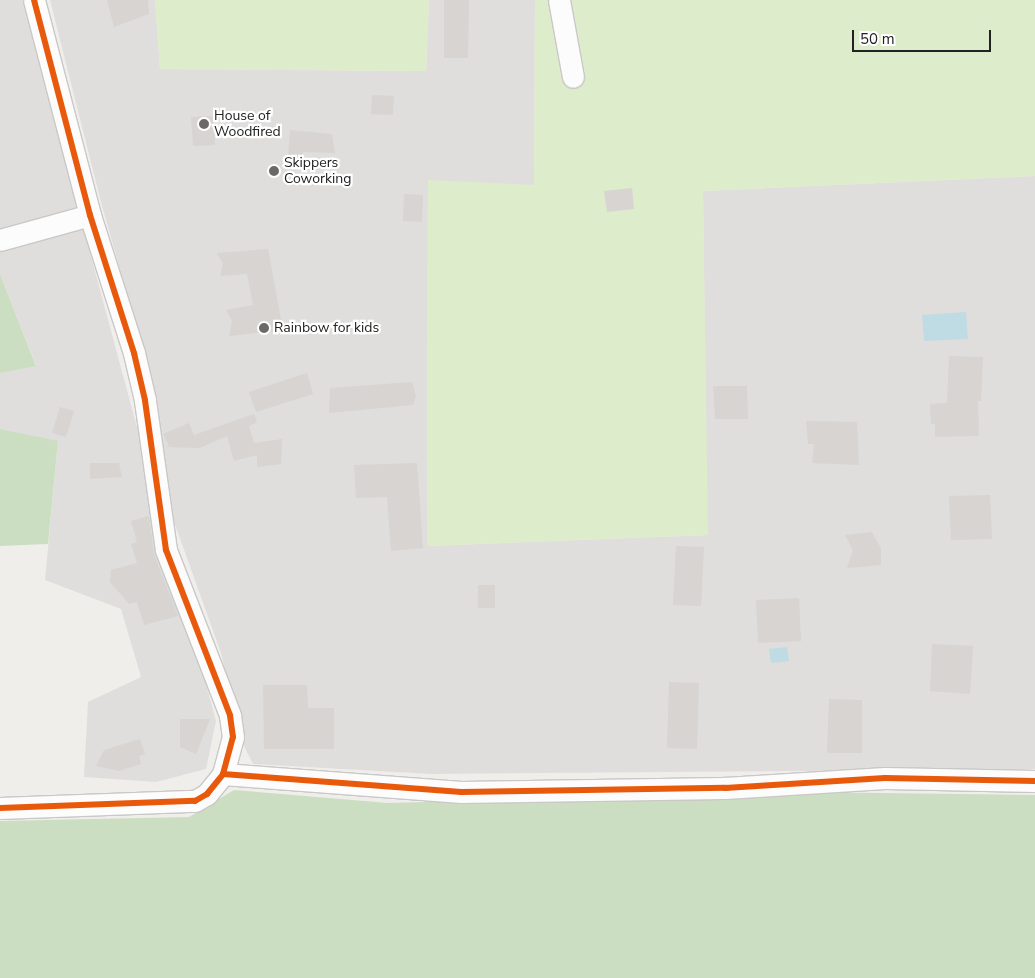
<!DOCTYPE html>
<html>
<head>
<meta charset="utf-8">
<style>
	body { margin:0 }
	#map { position:relative; width:1035px; height:978px; overflow:hidden; background:#f0eeeb; font-family:"Nunito Sans",sans-serif }
	div>[style] { position:absolute }
	[style*='--x'] { left:calc(var(--x)*1px); top:calc(var(--y)*1px); width:calc(var(--w)*1px); rotate:calc(var(--a)*1deg) }
	.residential>* { inset:0; background:#dfdedc }
	.grass>* { inset:0; background:#ddeccb }
	.forest>* { inset:0; background:#cbdec1 }
	.water>* { inset:0; background:#bfdbe3 }
	.building>* { inset:0; background:#d7d4d2 }
	.roads { filter:drop-shadow(1px 0 #c9c8c7) drop-shadow(-1px 0 #c9c8c7) drop-shadow(0 1px #c9c8c7) drop-shadow(0 -1px #c9c8c7) }
	.street>* { height:21px; margin:-10.5px; padding:0 10.5px; transform-origin:10.5px; border-radius:10.5px; background:#fdfcfc }
	.cycleway>* { height:6px; margin:-3px; padding:0 3px; transform-origin:3px; border-radius:3px; background:#e8590c }
	.dots>* { width:14px; height:14px; translate:-50% -50%; box-sizing:border-box; border:2px solid #fff; border-radius:50% }
	span { translate:-50% -50%; white-space:nowrap; text-align:center; line-height:1.15; -webkit-text-stroke:4.5px #fff; paint-order:stroke }
	.poi-label { font-size:14px; color:#222 }
	.left { translate:0 -50%; text-align:left }
	.scale { position:absolute; left:852px; top:30px; width:139px; height:22px; box-sizing:border-box; border:2px solid #222; border-top:0; padding-left:6px; font-size:15px; line-height:18px; white-space:nowrap; color:#222; -webkit-text-stroke:4px #fff; paint-order:stroke }
</style>
</head>
<body>
<div id="map">
	<div class="residential">
		<div style="clip-path:polygon(0 0,22px 0,216px 721px,206px 769px,156px 782px,84px 777px,88px 702px,141px 677px,121px 609px,45px 580px,58px 442px,0 429px,0 373px,36px 365px,0 274px)"></div>
		<div style="clip-path:polygon(50px 0,155px 0,160px 69px,426px 71px,429px 0,535px 0,534px 186px,428px 181px,427px 546px,707px 535px,703px 191px,1035px 176px,1035px 769px,431px 774px,253px 764px,242px 742px,221px 653px,173px 519px,141px 342px,102px 206px)"></div>
	</div>
	<div class="grass">
		<div style="clip-path:polygon(155px 0,429px 0,426px 71px,160px 69px)"></div>
		<div style="clip-path:polygon(535px 0,1035px 0,1035px 176px,703px 191px,708px 535px,427px 546px,428px 180px,534px 185px)"></div>
	</div>
	<div class="forest">
		<div style="clip-path:polygon(0 274px,36px 366px,0 373px)"></div>
		<div style="clip-path:polygon(0 429px,58px 441px,48px 544px,0 546px)"></div>
		<div style="clip-path:polygon(234px 790px,388px 803px,801px 792px,1035px 795px,1035px 978px,0 978px,0 821px,189px 817px)"></div>
	</div>
	<div class="water">
		<div style="clip-path:polygon(966px 312px,968px 339px,924px 341px,922px 315px)"></div>
		<div style="clip-path:polygon(787px 647px,789px 661px,771px 663px,769px 649px)"></div>
	</div>
	<div class="building">
		<div style="clip-path:polygon(107px 0,148px 0,149px 14px,114px 27px)"></div>
		<div style="clip-path:polygon(444px 0,469px 0,468px 58px,444px 58px)"></div>
		<div style="clip-path:polygon(372px 95px,394px 96px,393px 115px,371px 114px)"></div>
		<div style="clip-path:polygon(214px 116px,215px 145px,193px 146px,191px 117px)"></div>
		<div style="clip-path:polygon(290px 130px,332px 134px,335px 153px,303px 152px,302px 157px,288px 156px)"></div>
		<div style="clip-path:polygon(632px 188px,634px 209px,607px 212px,604px 191px)"></div>
		<div style="clip-path:polygon(404px 194px,423px 195px,422px 222px,403px 221px)"></div>
		<div style="clip-path:polygon(268px 249px,283px 330px,229px 336px,232px 321px,226px 310px,253px 305px,247px 274px,220px 276px,223px 264px,217px 253px)"></div>
		<div style="clip-path:polygon(949px 356px,983px 357px,981px 401px,978px 401px,979px 436px,935px 437px,935px 424px,931px 424px,930px 404px,947px 403px)"></div>
		<div style="clip-path:polygon(307px 373px,313px 394px,256px 412px,249px 392px)"></div>
		<div style="clip-path:polygon(412px 382px,416px 396px,413px 405px,329px 413px,330px 388px)"></div>
		<div style="clip-path:polygon(713px 386px,747px 386px,748px 419px,715px 419px)"></div>
		<div style="clip-path:polygon(60px 407px,74px 411px,66px 437px,52px 433px)"></div>
		<div style="clip-path:polygon(254px 414px,257px 422px,249px 426px,254px 443px,282px 439px,281px 464px,257px 467px,257px 455px,234px 461px,227px 436px,200px 448px,165px 447px,169px 446px,163px 434px,189px 423px,194px 435px)"></div>
		<div style="clip-path:polygon(806px 421px,857px 422px,859px 465px,812px 463px,814px 444px,808px 444px)"></div>
		<div style="clip-path:polygon(90px 463px,119px 463px,122px 477px,90px 479px)"></div>
		<div style="clip-path:polygon(417px 463px,423px 548px,391px 551px,387px 497px,356px 498px,354px 465px)"></div>
		<div style="clip-path:polygon(990px 495px,992px 539px,951px 540px,949px 496px)"></div>
		<div style="clip-path:polygon(149px 516px,154px 554px,178px 616px,144px 625px,137px 602px,129px 604px,110px 582px,111px 570px,137px 563px,131px 544px,137px 542px,131px 521px)"></div>
		<div style="clip-path:polygon(872px 532px,881px 549px,881px 565px,847px 568px,853px 550px,845px 535px)"></div>
		<div style="clip-path:polygon(676px 546px,704px 547px,701px 606px,673px 605px)"></div>
		<div style="clip-path:polygon(478px 585px,495px 585px,495px 608px,478px 608px)"></div>
		<div style="clip-path:polygon(799px 598px,801px 641px,758px 643px,756px 600px)"></div>
		<div style="clip-path:polygon(932px 644px,973px 646px,970px 694px,930px 691px)"></div>
		<div style="clip-path:polygon(669px 682px,699px 683px,697px 749px,667px 748px)"></div>
		<div style="clip-path:polygon(263px 685px,307px 685px,308px 708px,334px 708px,334px 749px,264px 749px)"></div>
		<div style="clip-path:polygon(829px 699px,862px 700px,862px 753px,827px 753px)"></div>
		<div style="clip-path:polygon(180px 719px,210px 719px,196px 754px,180px 747px)"></div>
		<div style="clip-path:polygon(140px 739px,145px 754px,139px 756px,141px 764px,119px 771px,96px 766px,104px 750px)"></div>
	</div>
	<div class="roads">
		<div class="street">
			<div style="--x:559;--y:0;--w:78;--a:79.7"></div>
			<div style="--x:0;--y:240;--w:93;--a:-15.5"></div>
			<div style="--x:223;--y:774;--w:239;--a:4.3"></div>
			<div style="--x:461;--y:792;--w:264;--a:-0.9"></div>
			<div style="--x:725;--y:788;--w:160;--a:-3.6"></div>
			<div style="--x:885;--y:778;--w:150;--a:1.1"></div>
			<div style="--x:0;--y:808;--w:195;--a:-2.1"></div>
			<div style="--x:195;--y:801;--w:14;--a:-30"></div>
			<div style="--x:207;--y:794;--w:26;--a:-51"></div>
			<div style="--x:223;--y:774;--w:38;--a:-75"></div>
			<div style="--x:233;--y:737;--w:22;--a:-98"></div>
			<div style="--x:230;--y:715;--w:177;--a:-111.2"></div>
			<div style="--x:166;--y:550;--w:151;--a:-98"></div>
			<div style="--x:145;--y:400;--w:48;--a:-103.2"></div>
			<div style="--x:134;--y:353;--w:145;--a:-107.7"></div>
			<div style="--x:90;--y:215;--w:222;--a:-104.6"></div>
		</div>
	</div>
	<div class="cycleway">
		<div style="--x:223;--y:774;--w:239;--a:4.3"></div>
		<div style="--x:461;--y:792;--w:264;--a:-0.9"></div>
		<div style="--x:725;--y:788;--w:160;--a:-3.6"></div>
		<div style="--x:885;--y:778;--w:150;--a:1.1"></div>
		<div style="--x:0;--y:808;--w:195;--a:-2.1"></div>
		<div style="--x:195;--y:801;--w:14;--a:-30"></div>
		<div style="--x:207;--y:794;--w:26;--a:-51"></div>
		<div style="--x:223;--y:774;--w:38;--a:-75"></div>
		<div style="--x:233;--y:737;--w:22;--a:-98"></div>
		<div style="--x:230;--y:715;--w:177;--a:-111.2"></div>
		<div style="--x:166;--y:550;--w:151;--a:-98"></div>
		<div style="--x:145;--y:400;--w:48;--a:-103.2"></div>
		<div style="--x:134;--y:353;--w:145;--a:-107.7"></div>
		<div style="--x:90;--y:215;--w:222;--a:-104.6"></div>
	</div>
	<div class="dots">
		<div style="left:204px;top:124px;background:#6a6968"></div>
		<div style="left:274px;top:171px;background:#6a6968"></div>
		<div style="left:264px;top:328px;background:#6a6968"></div>
	</div>
	<div class="poi-label">
		<span class="left" style="left:214px;top:124px">House of<br>Woodfired</span>
		<span class="left" style="left:284px;top:171px">Skippers<br>Coworking</span>
		<span class="left" style="left:274px;top:328px">Rainbow for kids</span>
	</div>
	<div class="scale">50 m</div>
</div>
</body>
</html>
